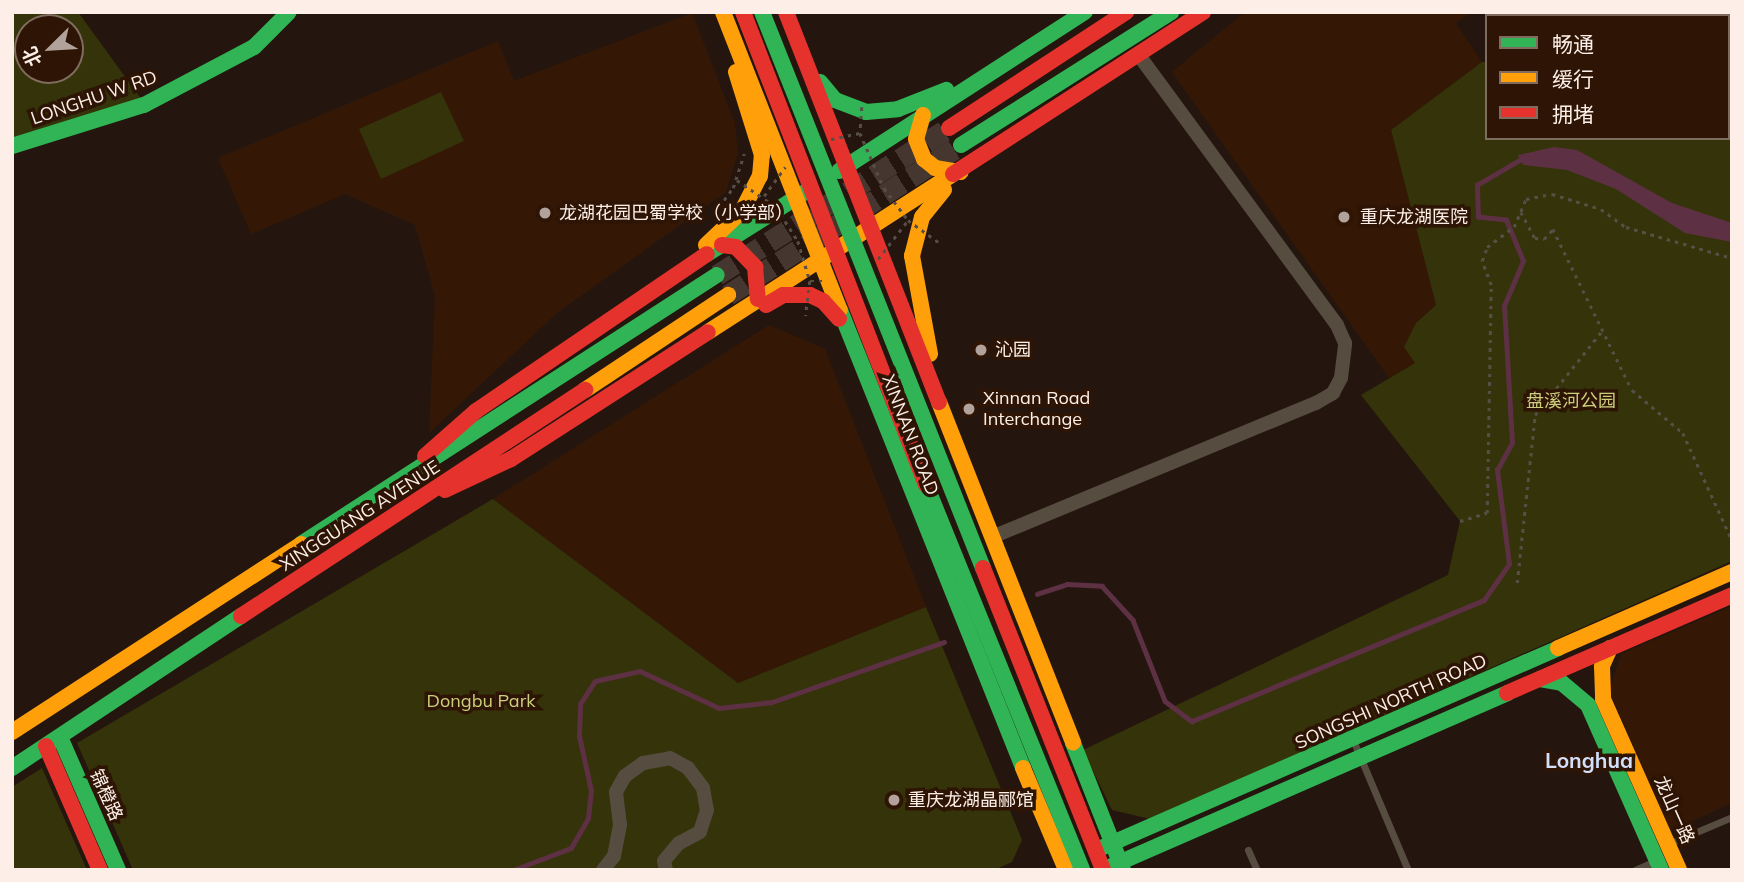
<!DOCTYPE html>
<html>
<head>
<meta charset="utf-8">
<style>
	body { margin:0 }
	#map { position:relative; width:1744px; height:882px; overflow:hidden; background:#24160e; font-family:Mulish,"Noto Sans SC",sans-serif }
	div>[style] { position:absolute }
	[style*='--x'] { left:calc(var(--x)*1px); top:calc(var(--y)*1px); width:calc(var(--w)*1px); rotate:calc(var(--a)*1deg) }
	.built>* { inset:0; background:#341805 }
	.green>* { inset:0; background:#343309 }
	.water>* { inset:0; background:#5e3044 }
	.stream>* { height:4.5px; margin:-2.25px; padding:0 2.25px; transform-origin:2.25px; border-radius:2.25px; background:#5e3044 }
	.primary-tunnel>* { height:21px; margin-top:-10.5px; transform-origin:0; background:repeating-linear-gradient(90deg,#45372f 0 21px,transparent 0 31px) }
	.path>* { height:2.5px; margin-top:-1.25px; transform-origin:0; background:repeating-linear-gradient(90deg,#574f46 0 3.5px,transparent 0 8.5px) }
	.lane>* { height:7px; margin:-3.5px; padding:0 3.5px; transform-origin:3.5px; border-radius:3.5px; background:#564d40 }
	.street>* { height:14px; margin:-7px; padding:0 7px; transform-origin:7px; border-radius:7px; background:#564d40 }
	.fast>* { height:16px; margin:-8px; padding:0 8px; transform-origin:8px; border-radius:8px; background:#30b455 }
	.slow>* { height:16px; margin:-8px; padding:0 8px; transform-origin:8px; border-radius:8px; background:#ff9f0a }
	.jam>* { height:16px; margin:-8px; padding:0 8px; transform-origin:8px; border-radius:8px; background:#e5322d }
	.path-bridge>* { height:2.5px; margin-top:-1.25px; transform-origin:0; background:repeating-linear-gradient(90deg,#574f46 0 3.5px,transparent 0 8.5px) }
	.fast-bridge>* { height:16px; margin:-8px; padding:0 8px; transform-origin:8px; border-radius:8px; background:#30b455 }
	.jam-bridge>* { height:16px; margin:-8px; padding:0 8px; transform-origin:8px; border-radius:8px; background:#e5322d }
	.dots>* { width:19px; height:19px; translate:-50% -50%; box-sizing:border-box; border:4px solid #2d1405; border-radius:50% }
	span { translate:-50% -50%; white-space:nowrap; text-align:center; line-height:1.15; -webkit-text-stroke:7px #2d1405; paint-order:stroke }
	.street-label { font-size:18px; color:#fdefe7 }
	.poi-label { font-size:18px; color:#fdefe7 }
	.left { translate:0 -50%; text-align:left }
	.park-label { font-size:18px; color:#cbcf7c }
	.quarter-label { font-size:21px; color:#d2dffa; font-weight:700 }
	.frame { position:absolute; inset:0; border:14px solid #fdefe7; pointer-events:none }
	.legend { position:absolute; left:1485px; top:14px; width:245px; height:126px; box-sizing:border-box; background:#2d1405; border:2px solid #806c5f; margin:0; padding:9px 12px; list-style:none; font-size:21px; color:#fdefe7 }
	.legend li { display:flex; align-items:center; gap:14px; height:35px }
	.legend b { width:35px; border:2px solid #806c5f }
	.north { position:absolute; left:14px; top:14px; width:70px; height:70px; box-sizing:border-box; background:#2d1405; border:2px solid #806c5f; border-radius:50%; rotate:246deg; font-size:19px; font-weight:700; line-height:28px; text-align:center; color:#fdefe7 }
	.north::after { content:''; display:block; margin:auto; width:24px; height:32px; background:#b1a39b; clip-path:polygon(50% 0,100% 100%,50% 72%,0 100%) }
</style>
</head>
<body>
<div id="map">
	<div class="built">
		<div style="clip-path:polygon(1245px 12px,1472px 12px,1456px 23px,1482px 62px,1391px 130px,1436px 305px,1416px 323px,1415px 363px,1389px 378px,1172px 72px)"></div>
		<div style="clip-path:polygon(692px 13px,735px 123px,738px 153px,726px 192px,557px 313px,429px 433px,435px 296px,415px 225px,345px 194px,251px 234px,218px 158px,498px 41px,514px 81px)"></div>
		<div style="clip-path:polygon(769px 325px,825px 349px,926px 607px,738px 683px,493px 499px)"></div>
		<div style="clip-path:polygon(1732px 606px,1732px 803px,1671px 831px,1609px 691px,1621px 654px)"></div>
	</div>
	<div class="green">
		<div style="clip-path:polygon(evenodd,78px 12px,142px 100px,12px 140px,12px 14px,78px 12px,28px 28px,70px 28px,70px 70px,28px 70px,28px 28px)"></div>
		<div style="clip-path:polygon(1482px 62px,1487px 62px,1487px 138px,1728px 138px,1728px 93px,1732px 98px,1732px 561px,1150px 819px,1112px 810px,1083px 750px,1448px 575px,1460px 521px,1361px 395px,1415px 363px,1404px 347px,1416px 323px,1436px 305px,1391px 130px)"></div>
		<div style="clip-path:polygon(441px 92px,464px 141px,381px 179px,359px 129px)"></div>
		<div style="clip-path:polygon(493px 499px,738px 683px,926px 607px,1022px 840px,1012px 862px,994px 870px,133px 870px,77px 743px)"></div>
		<div style="clip-path:polygon(42px 768px,87px 870px,12px 870px,12px 787px)"></div>
	</div>
	<div class="water">
		<div style="clip-path:polygon(1554px 147px,1577px 150px,1672px 203px,1732px 223px,1732px 242px,1685px 233px,1616px 189px,1567px 170px,1523px 165px,1518px 155px)"></div>
	</div>
	<div class="stream">
		<div style="--x:1037;--y:594;--w:32;--a:-18"></div>
		<div style="--x:1067;--y:584;--w:35;--a:3"></div>
		<div style="--x:1102;--y:586;--w:46;--a:47.6"></div>
		<div style="--x:1133;--y:620;--w:87;--a:68.4"></div>
		<div style="--x:1165;--y:701;--w:34;--a:37"></div>
		<div style="--x:1192;--y:721;--w:316;--a:-22.5"></div>
		<div style="--x:1484;--y:600;--w:44;--a:-55.2"></div>
		<div style="--x:1509;--y:564;--w:95;--a:-97.3"></div>
		<div style="--x:1497;--y:470;--w:31;--a:-61"></div>
		<div style="--x:1512;--y:443;--w:137;--a:-93.3"></div>
		<div style="--x:1504;--y:306;--w:49;--a:-67.1"></div>
		<div style="--x:1523;--y:261;--w:44;--a:-112.5"></div>
		<div style="--x:1506;--y:220;--w:28;--a:-174"></div>
		<div style="--x:1478;--y:217;--w:32;--a:-92"></div>
		<div style="--x:1477;--y:185;--w:53;--a:-30.4"></div>
		<div style="--x:513;--y:870;--w:62;--a:-20.8"></div>
		<div style="--x:571;--y:848;--w:34;--a:-60"></div>
		<div style="--x:588;--y:818;--w:27;--a:-84"></div>
		<div style="--x:591;--y:791;--w:56;--a:-102.3"></div>
		<div style="--x:579;--y:736;--w:32;--a:-88"></div>
		<div style="--x:580;--y:704;--w:27;--a:-57"></div>
		<div style="--x:595;--y:681;--w:46;--a:-12.5"></div>
		<div style="--x:640;--y:671;--w:87;--a:25.1"></div>
		<div style="--x:719;--y:708;--w:53;--a:-6.5"></div>
		<div style="--x:772;--y:702;--w:182;--a:-19.2"></div>
	</div>
	<div class="primary-tunnel">
		<div style="--x:717;--y:275;--w:275;--a:-32.4"></div>
		<div style="--x:728;--y:295;--w:277;--a:-32.8"></div>
	</div>
	<div class="path">
		<div style="--x:719;--y:207;--w:24;--a:-54"></div>
		<div style="--x:733;--y:188;--w:36;--a:-72"></div>
		<div style="--x:1521;--y:212;--w:30;--a:62"></div>
		<div style="--x:1535;--y:238;--w:9;--a:6"></div>
		<div style="--x:1544;--y:239;--w:13;--a:-48"></div>
		<div style="--x:1553;--y:229;--w:179;--a:63.9"></div>
		<div style="--x:1632;--y:390;--w:67;--a:40.1"></div>
		<div style="--x:1683;--y:433;--w:118;--a:65.4"></div>
		<div style="--x:1460;--y:521;--w:28;--a:-17"></div>
		<div style="--x:1487;--y:513;--w:228;--a:-89"></div>
		<div style="--x:1491;--y:285;--w:26;--a:-111"></div>
		<div style="--x:1482;--y:261;--w:15;--a:-70"></div>
		<div style="--x:1487;--y:247;--w:34;--a:-37"></div>
		<div style="--x:1514;--y:227;--w:30;--a:-67"></div>
		<div style="--x:1526;--y:199;--w:26;--a:-11"></div>
		<div style="--x:1552;--y:194;--w:51;--a:17"></div>
		<div style="--x:1601;--y:209;--w:31;--a:36"></div>
		<div style="--x:1626;--y:227;--w:110;--a:16.3"></div>
		<div style="--x:1517;--y:583;--w:169;--a:-83.9"></div>
		<div style="--x:1535;--y:415;--w:106;--a:-51.5"></div>
	</div>
	<div class="lane">
		<div style="--x:1353;--y:740;--w:141;--a:67.1"></div>
		<div style="--x:1668;--y:844;--w:69;--a:-22.9"></div>
		<div style="--x:1248;--y:850;--w:22;--a:66"></div>
		<div style="--x:1635;--y:870;--w:24;--a:-24"></div>
	</div>
	<div class="street">
		<div style="--x:1703;--y:12;--w:4;--a:63"></div>
		<div style="--x:1728;--y:50;--w:7;--a:56"></div>
		<div style="--x:992;--y:537;--w:351;--a:-22.5"></div>
		<div style="--x:1316;--y:403;--w:20;--a:-30"></div>
		<div style="--x:1333;--y:393;--w:17;--a:-62"></div>
		<div style="--x:1341;--y:378;--w:35;--a:-83"></div>
		<div style="--x:1345;--y:343;--w:20;--a:-114"></div>
		<div style="--x:1337;--y:325;--w:335;--a:-126.3"></div>
		<div style="--x:603;--y:870;--w:18;--a:-52"></div>
		<div style="--x:614;--y:856;--w:32;--a:-79"></div>
		<div style="--x:620;--y:825;--w:33;--a:-97"></div>
		<div style="--x:616;--y:792;--w:18;--a:-61"></div>
		<div style="--x:625;--y:776;--w:22;--a:-36"></div>
		<div style="--x:643;--y:763;--w:27;--a:-10"></div>
		<div style="--x:670;--y:758;--w:21;--a:29"></div>
		<div style="--x:688;--y:768;--w:25;--a:53"></div>
		<div style="--x:703;--y:788;--w:22;--a:80"></div>
		<div style="--x:707;--y:810;--w:23;--a:108"></div>
		<div style="--x:700;--y:832;--w:24;--a:152"></div>
		<div style="--x:679;--y:843;--w:23;--a:130"></div>
		<div style="--x:664;--y:861;--w:9;--a:77"></div>
	</div>
	<div class="fast">
		<div style="--x:820;--y:82;--w:23;--a:50"></div>
		<div style="--x:835;--y:100;--w:33;--a:21"></div>
		<div style="--x:866;--y:112;--w:32;--a:-5"></div>
		<div style="--x:898;--y:109;--w:52;--a:-21.6"></div>
		<div style="--x:961;--y:145;--w:249;--a:-32.3"></div>
		<div style="--x:12;--y:146;--w:138;--a:-17.3"></div>
		<div style="--x:144;--y:105;--w:124;--a:-27.8"></div>
		<div style="--x:254;--y:47;--w:49;--a:-45"></div>
		<div style="--x:839;--y:171;--w:293;--a:-32.9"></div>
		<div style="--x:707;--y:254;--w:116;--a:-32.3"></div>
		<div style="--x:840;--y:310;--w:493;--a:68.2"></div>
		<div style="--x:301;--y:544;--w:495;--a:-32.9"></div>
		<div style="--x:1540;--y:679;--w:22;--a:10"></div>
		<div style="--x:1562;--y:683;--w:34;--a:40"></div>
		<div style="--x:1588;--y:705;--w:180;--a:66.1"></div>
		<div style="--x:60;--y:737;--w:145;--a:66.4"></div>
		<div style="--x:1073;--y:743;--w:136;--a:68.5"></div>
		<div style="--x:12;--y:768;--w:275;--a:-33.6"></div>
		<div style="--x:1101;--y:848;--w:499;--a:-23.6"></div>
		<div style="--x:1107;--y:868;--w:437;--a:-23.6"></div>
	</div>
	<div class="slow">
		<div style="--x:723;--y:12;--w:320;--a:68.6"></div>
		<div style="--x:923;--y:115;--w:25;--a:106"></div>
		<div style="--x:916;--y:139;--w:22;--a:68"></div>
		<div style="--x:924;--y:159;--w:14;--a:39"></div>
		<div style="--x:935;--y:168;--w:26;--a:9"></div>
		<div style="--x:706;--y:245;--w:50;--a:-43.4"></div>
		<div style="--x:742;--y:211;--w:39;--a:-63"></div>
		<div style="--x:760;--y:176;--w:21;--a:-85"></div>
		<div style="--x:762;--y:155;--w:87;--a:-107.4"></div>
		<div style="--x:708;--y:332;--w:292;--a:-32.8"></div>
		<div style="--x:930;--y:354;--w:100;--a:-100.4"></div>
		<div style="--x:912;--y:256;--w:40;--a:-75.6"></div>
		<div style="--x:922;--y:217;--w:35;--a:-51"></div>
		<div style="--x:585;--y:390;--w:172;--a:-33.6"></div>
		<div style="--x:939;--y:402;--w:366;--a:68.5"></div>
		<div style="--x:1558;--y:648;--w:190;--a:-23.6"></div>
		<div style="--x:1610;--y:648;--w:20;--a:114"></div>
		<div style="--x:1602;--y:666;--w:33;--a:88"></div>
		<div style="--x:1603;--y:699;--w:187;--a:66"></div>
		<div style="--x:12;--y:732;--w:345;--a:-33"></div>
		<div style="--x:1023;--y:768;--w:111;--a:67.1"></div>
	</div>
	<div class="jam">
		<div style="--x:786;--y:12;--w:419;--a:68.6"></div>
		<div style="--x:949;--y:128;--w:212;--a:-33.2"></div>
		<div style="--x:953;--y:174;--w:298;--a:-32.9"></div>
		<div style="--x:722;--y:245;--w:14;--a:8"></div>
		<div style="--x:736;--y:247;--w:28;--a:46"></div>
		<div style="--x:755;--y:267;--w:32;--a:85"></div>
		<div style="--x:766;--y:305;--w:20;--a:-30"></div>
		<div style="--x:783;--y:295;--w:27;--a:0"></div>
		<div style="--x:810;--y:295;--w:14;--a:25"></div>
		<div style="--x:823;--y:301;--w:24;--a:48"></div>
		<div style="--x:425;--y:456;--w:68;--a:-41.4"></div>
		<div style="--x:476;--y:411;--w:279;--a:-34.2"></div>
		<div style="--x:445;--y:490;--w:73;--a:-25.2"></div>
		<div style="--x:511;--y:459;--w:234;--a:-32.8"></div>
		<div style="--x:241;--y:616;--w:412;--a:-33.3"></div>
		<div style="--x:1507;--y:693;--w:245;--a:-23.5"></div>
		<div style="--x:46;--y:746;--w:135;--a:66.5"></div>
	</div>
	<div class="path-bridge">
		<div style="--x:862;--y:107;--w:26;--a:94"></div>
		<div style="--x:860;--y:133;--w:60;--a:66.4"></div>
		<div style="--x:884;--y:188;--w:40;--a:53"></div>
		<div style="--x:908;--y:220;--w:39;--a:36"></div>
		<div style="--x:831;--y:139;--w:29;--a:-12"></div>
		<div style="--x:737;--y:180;--w:47;--a:34.7"></div>
		<div style="--x:776;--y:207;--w:40;--a:57.1"></div>
		<div style="--x:798;--y:241;--w:42;--a:73.3"></div>
		<div style="--x:810;--y:281;--w:35;--a:97"></div>
		<div style="--x:764;--y:196;--w:36;--a:-54"></div>
		<div style="--x:878;--y:259;--w:49;--a:-52.4"></div>
		<div style="--x:810;--y:281;--w:17;--a:0"></div>
	</div>
	<div class="fast-bridge">
		<div style="--x:762;--y:12;--w:598;--a:68.32"></div>
		<div style="--x:926;--y:485;--w:415;--a:67.9"></div>
	</div>
	<div class="jam-bridge">
		<div style="--x:743;--y:12;--w:507;--a:68.85"></div>
		<div style="--x:983;--y:568;--w:325;--a:68.3"></div>
	</div>
	<div class="dots">
		<div style="left:545px;top:213px;background:#b1a39b"></div>
		<div style="left:1344px;top:217px;background:#b1a39b"></div>
		<div style="left:981px;top:350px;background:#b1a39b"></div>
		<div style="left:969px;top:409px;background:#b1a39b"></div>
		<div style="left:894px;top:800px;background:#b1a39b"></div>
	</div>
	<div class="street-label">
		<span style="left:94px;top:98px;rotate:-19deg">LONGHU W RD</span>
		<span style="left:910px;top:435px;rotate:69deg">XINNAN ROAD</span>
		<span style="left:360px;top:516px;rotate:-33deg">XINGGUANG AVENUE</span>
		<span style="left:1391px;top:702px;rotate:-24deg">SONGSHI NORTH ROAD</span>
		<span style="left:106px;top:795px;rotate:66deg">锦橙路</span>
		<span style="left:1674px;top:810px;rotate:66deg">龙山一路</span>
	</div>
	<div class="poi-label">
		<span class="left" style="left:559px;top:213px">龙湖花园巴蜀学校（小学部）</span>
		<span class="left" style="left:1360px;top:217px">重庆龙湖医院</span>
		<span class="left" style="left:995px;top:350px">沁园</span>
		<span class="left" style="left:983px;top:409px">Xinnan Road<br>Interchange</span>
		<span class="left" style="left:908px;top:800px">重庆龙湖晶郦馆</span>
	</div>
	<div class="park-label">
		<span style="left:1571px;top:401px">盘溪河公园</span>
		<span style="left:481px;top:701px">Dongbu Park</span>
	</div>
	<div class="quarter-label">
		<span style="left:1589px;top:760px">Longhua</span>
	</div>
	<div class="frame"></div>
	<ul class="legend">
	<li><b style="height:9px;background:#30b455"></b>畅通</li>
	<li><b style="height:9px;background:#ff9f0a"></b>缓行</li>
	<li><b style="height:9px;background:#e5322d"></b>拥堵</li>
	</ul>
	<div class="north">北</div>
</div>
</body>
</html>
